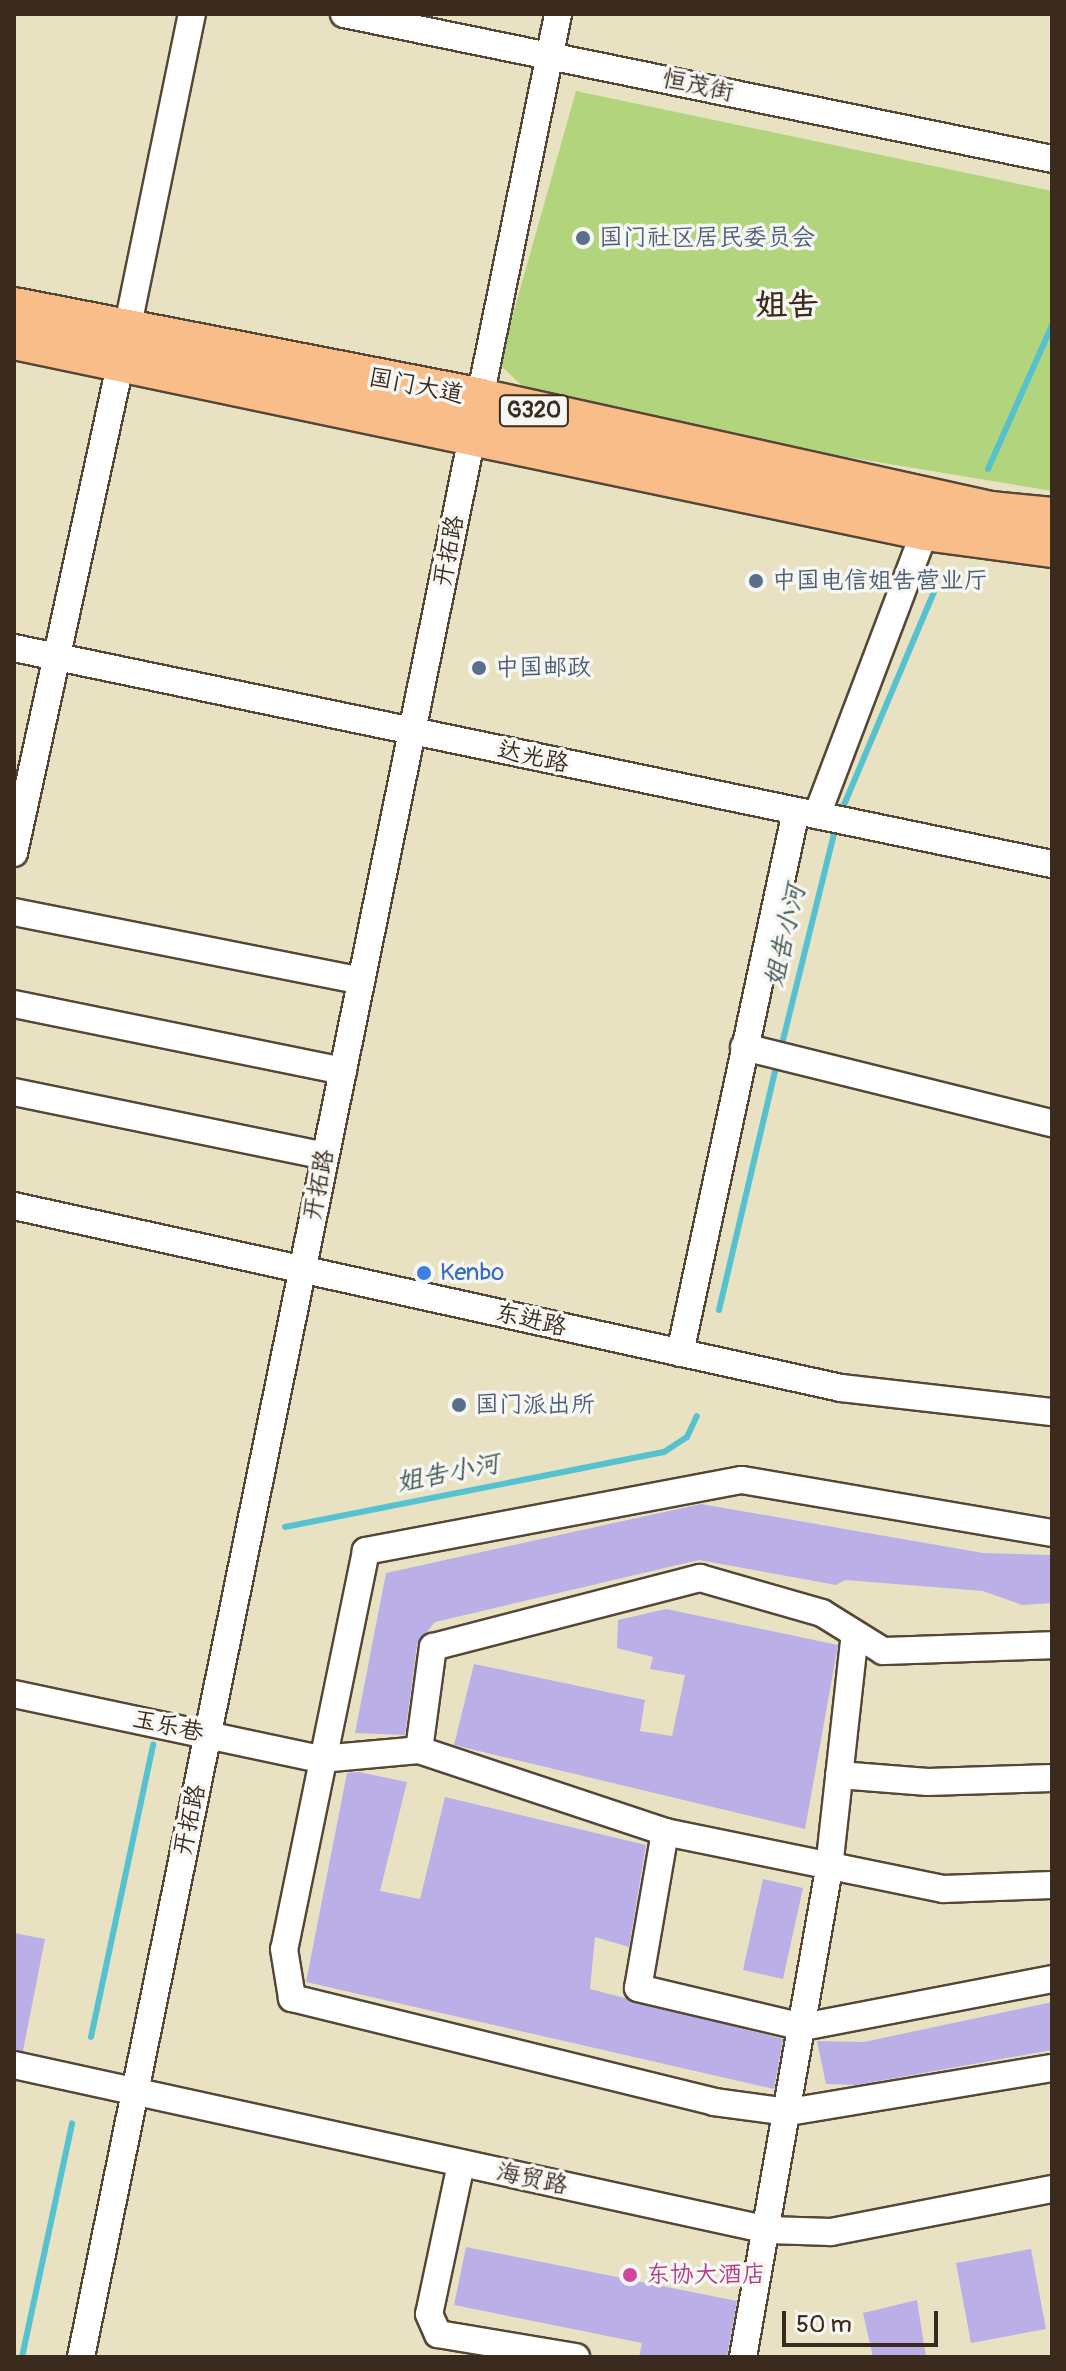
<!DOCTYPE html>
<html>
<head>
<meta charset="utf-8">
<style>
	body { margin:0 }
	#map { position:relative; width:1066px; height:2371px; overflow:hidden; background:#e8e2c2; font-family:Pangolin,"LXGW WenKai TC",sans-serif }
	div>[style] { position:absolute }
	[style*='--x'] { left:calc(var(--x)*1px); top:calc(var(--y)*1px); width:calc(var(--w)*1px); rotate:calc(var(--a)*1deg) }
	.green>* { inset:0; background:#b2d47c }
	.stream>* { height:6px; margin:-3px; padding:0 3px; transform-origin:3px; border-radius:3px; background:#56c2cf }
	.building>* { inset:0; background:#bab0e7 }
	.roads { filter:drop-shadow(2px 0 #554637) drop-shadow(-2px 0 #554637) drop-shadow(0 2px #554637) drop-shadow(0 -2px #554637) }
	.minor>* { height:26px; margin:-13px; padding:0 13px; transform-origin:13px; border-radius:13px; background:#fff }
	.highway>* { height:40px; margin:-20px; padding:0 20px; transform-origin:20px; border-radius:20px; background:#f8bd89 }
	.dots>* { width:22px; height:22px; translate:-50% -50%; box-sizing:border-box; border:4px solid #f6f6f2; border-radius:50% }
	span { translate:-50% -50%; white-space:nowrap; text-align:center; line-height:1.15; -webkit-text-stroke:7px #f6f6f2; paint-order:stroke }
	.shield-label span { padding:2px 6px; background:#f6f6f2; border:2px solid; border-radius:6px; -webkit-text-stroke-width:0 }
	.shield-label { font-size:22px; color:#3b2a1e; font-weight:700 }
	.street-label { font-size:24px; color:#3b2a1e }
	.service-label { font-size:24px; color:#4e5e75 }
	.left { translate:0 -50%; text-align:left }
	.shop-label { font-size:24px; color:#366cbe }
	.hotel-label { font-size:24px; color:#b23c85 }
	.water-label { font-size:26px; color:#435853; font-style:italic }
	.district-label { font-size:32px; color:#3b2a1e; font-weight:700 }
	.frame { position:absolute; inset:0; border:16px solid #3b2a1e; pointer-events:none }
	.scale { position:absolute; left:782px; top:2311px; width:156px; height:36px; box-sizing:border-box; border:4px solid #3b2a1e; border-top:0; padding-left:10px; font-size:24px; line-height:28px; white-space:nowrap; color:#3b2a1e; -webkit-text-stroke:6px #f6f6f2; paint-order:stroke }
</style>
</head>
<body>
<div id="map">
	<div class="green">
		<div style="clip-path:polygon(576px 91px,1052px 191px,1052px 491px,545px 407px,499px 364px)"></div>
	</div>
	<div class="stream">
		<div style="--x:988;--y:469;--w:158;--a:-66"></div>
		<div style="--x:841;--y:812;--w:244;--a:-67.1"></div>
		<div style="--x:781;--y:1048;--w:229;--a:-76.1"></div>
		<div style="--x:719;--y:1310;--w:254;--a:-76.8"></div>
		<div style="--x:285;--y:1527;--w:386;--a:-11.2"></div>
		<div style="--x:664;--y:1452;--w:27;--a:-33"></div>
		<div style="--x:687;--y:1437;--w:23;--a:-65"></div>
		<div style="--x:91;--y:2037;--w:299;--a:-78"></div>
		<div style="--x:22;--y:2357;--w:239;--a:-77.9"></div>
	</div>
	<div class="building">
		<div style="clip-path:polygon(701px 1504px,983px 1553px,1052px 1555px,1052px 1603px,1022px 1605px,983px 1591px,845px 1580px,836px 1585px,699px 1560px,435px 1622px,417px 1645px,405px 1735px,355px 1733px,386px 1573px)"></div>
		<div style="clip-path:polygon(666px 1609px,838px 1645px,805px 1829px,454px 1745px,474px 1664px,645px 1700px,640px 1731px,672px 1736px,685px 1675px,650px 1669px,653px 1657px,617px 1648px,618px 1620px)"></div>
		<div style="clip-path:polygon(359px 1772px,407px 1782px,380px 1891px,420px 1899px,445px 1797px,646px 1845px,629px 1947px,595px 1937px,590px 1989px,783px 2039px,774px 2089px,306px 1982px,347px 1773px)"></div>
		<div style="clip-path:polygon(763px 1879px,803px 1888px,783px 1979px,743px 1970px)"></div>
		<div style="clip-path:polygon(14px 1933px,45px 1939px,23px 2051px,14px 2049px)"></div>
		<div style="clip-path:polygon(1052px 2002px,1052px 2050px,856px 2085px,826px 2084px,817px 2041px,864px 2042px)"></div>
		<div style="clip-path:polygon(466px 2247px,737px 2301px,727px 2357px,639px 2357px,642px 2343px,454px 2305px)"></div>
		<div style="clip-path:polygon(1031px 2249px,1046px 2329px,971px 2343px,956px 2263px)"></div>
		<div style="clip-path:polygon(917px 2300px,926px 2357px,873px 2357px,863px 2313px)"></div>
	</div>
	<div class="roads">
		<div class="minor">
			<div style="--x:344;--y:14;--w:723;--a:11.57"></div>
			<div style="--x:127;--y:330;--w:323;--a:-78.4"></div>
			<div style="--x:14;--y:648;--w:1060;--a:11.76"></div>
			<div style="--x:817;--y:815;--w:305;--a:-69.2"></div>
			<div style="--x:14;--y:853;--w:504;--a:-77.73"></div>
			<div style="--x:14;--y:912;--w:354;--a:11.2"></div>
			<div style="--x:14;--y:1004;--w:336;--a:11.5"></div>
			<div style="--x:744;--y:1047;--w:317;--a:13.9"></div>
			<div style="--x:14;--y:1092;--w:318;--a:11.6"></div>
			<div style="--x:14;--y:1206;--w:847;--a:12.41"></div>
			<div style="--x:841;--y:1388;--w:212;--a:6.5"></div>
			<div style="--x:680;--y:1353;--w:554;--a:-77.92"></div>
			<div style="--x:1052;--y:1533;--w:315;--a:-170.3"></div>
			<div style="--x:741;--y:1480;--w:382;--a:169.3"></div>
			<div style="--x:366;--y:1551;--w:406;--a:101.6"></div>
			<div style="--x:284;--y:1949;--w:50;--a:80.7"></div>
			<div style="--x:292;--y:1998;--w:435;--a:13.8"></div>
			<div style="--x:714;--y:2102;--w:76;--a:7.6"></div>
			<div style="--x:789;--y:2112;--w:267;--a:-9.5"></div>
			<div style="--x:14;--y:1694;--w:314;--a:12"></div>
			<div style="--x:321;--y:1759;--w:98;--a:-5.2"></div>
			<div style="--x:419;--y:1750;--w:259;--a:18.4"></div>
			<div style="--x:665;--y:1832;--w:284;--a:11.6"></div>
			<div style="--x:943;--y:1889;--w:109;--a:-2.1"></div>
			<div style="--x:419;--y:1750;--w:104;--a:-82.3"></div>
			<div style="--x:433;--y:1647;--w:276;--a:-14.5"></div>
			<div style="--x:700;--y:1578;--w:127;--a:16"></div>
			<div style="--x:822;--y:1613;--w:72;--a:31.9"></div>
			<div style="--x:883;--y:1651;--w:169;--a:-2"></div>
			<div style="--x:839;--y:1775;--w:89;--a:4.5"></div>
			<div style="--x:928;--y:1782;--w:124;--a:-1.8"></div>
			<div style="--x:665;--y:1832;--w:158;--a:99.8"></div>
			<div style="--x:638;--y:1988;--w:170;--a:13.3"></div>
			<div style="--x:803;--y:2027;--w:254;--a:-10.9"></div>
			<div style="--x:14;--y:2065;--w:772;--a:12.34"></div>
			<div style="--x:768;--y:2230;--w:63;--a:1.8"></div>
			<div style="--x:831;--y:2232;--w:225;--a:-11"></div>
			<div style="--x:461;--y:2164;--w:153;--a:102"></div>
			<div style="--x:429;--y:2314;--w:22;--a:66"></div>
			<div style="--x:438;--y:2334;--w:140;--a:9.5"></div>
			<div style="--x:81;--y:2357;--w:2391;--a:-78.49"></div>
			<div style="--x:743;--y:2357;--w:497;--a:-80"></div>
			<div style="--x:829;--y:1868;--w:235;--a:-83.7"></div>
		</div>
		<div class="highway">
			<div style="--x:14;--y:308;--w:475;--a:11"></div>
			<div style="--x:480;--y:399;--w:523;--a:12.47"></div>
			<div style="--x:991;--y:512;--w:61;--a:5.6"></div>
			<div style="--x:14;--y:339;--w:931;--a:11.84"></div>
			<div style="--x:925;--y:530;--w:128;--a:7.6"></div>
		</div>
	</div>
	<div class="dots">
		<div style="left:583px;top:238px;background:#5c6f8a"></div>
		<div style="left:756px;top:581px;background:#5c6f8a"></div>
		<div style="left:479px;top:668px;background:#5c6f8a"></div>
		<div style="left:424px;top:1273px;background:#3f7fe0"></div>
		<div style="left:459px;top:1405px;background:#5c6f8a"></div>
		<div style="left:630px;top:2275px;background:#d1479c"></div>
	</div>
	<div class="shield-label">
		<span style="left:534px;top:411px">G320</span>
	</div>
	<div class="street-label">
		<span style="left:698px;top:86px;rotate:12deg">恒茂街</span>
		<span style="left:416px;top:386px;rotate:11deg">国门大道</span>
		<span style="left:449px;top:551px;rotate:-79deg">开拓路</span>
		<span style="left:533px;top:757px;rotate:12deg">达光路</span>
		<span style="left:319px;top:1185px;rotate:-79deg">开拓路</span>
		<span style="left:531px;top:1320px;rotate:13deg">东进路</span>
		<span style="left:168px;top:1726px;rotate:12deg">玉乐巷</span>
		<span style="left:190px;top:1820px;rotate:-78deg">开拓路</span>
		<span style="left:532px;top:2179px;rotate:12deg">海贸路</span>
	</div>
	<div class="service-label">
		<span class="left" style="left:599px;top:238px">国门社区居民委员会</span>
		<span class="left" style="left:772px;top:581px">中国电信姐告营业厅</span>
		<span class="left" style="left:495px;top:668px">中国邮政</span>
		<span class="left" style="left:475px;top:1405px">国门派出所</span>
	</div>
	<div class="shop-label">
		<span class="left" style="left:440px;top:1273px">Kenbo</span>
	</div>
	<div class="hotel-label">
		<span class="left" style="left:646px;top:2275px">东协大酒店</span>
	</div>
	<div class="water-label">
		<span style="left:786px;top:936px;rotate:-77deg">姐告小河</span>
		<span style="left:448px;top:1474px;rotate:-11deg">姐告小河</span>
	</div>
	<div class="district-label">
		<span style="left:787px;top:305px">姐告</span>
	</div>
	<div class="frame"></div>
	<div class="scale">50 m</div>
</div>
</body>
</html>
